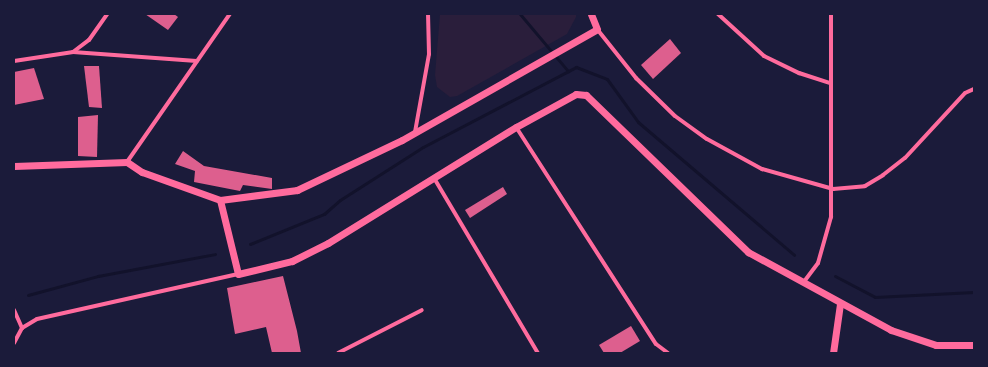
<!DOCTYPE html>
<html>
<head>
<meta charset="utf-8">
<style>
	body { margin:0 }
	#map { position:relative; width:988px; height:367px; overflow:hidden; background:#1b1b3a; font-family:Commissioner,sans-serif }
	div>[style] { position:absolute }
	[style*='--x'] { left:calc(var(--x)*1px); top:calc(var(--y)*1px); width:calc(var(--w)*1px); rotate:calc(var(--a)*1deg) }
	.green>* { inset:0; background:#2a1e3b }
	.stream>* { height:3px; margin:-1.5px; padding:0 1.5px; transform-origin:1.5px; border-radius:1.5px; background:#12122b }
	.building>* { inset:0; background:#dd5f8e }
	.minor>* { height:4px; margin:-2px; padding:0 2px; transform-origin:2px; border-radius:2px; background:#ff6b9d }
	.tertiary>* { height:7px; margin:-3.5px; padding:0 3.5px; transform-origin:3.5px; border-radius:3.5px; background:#ff6b9d }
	span { translate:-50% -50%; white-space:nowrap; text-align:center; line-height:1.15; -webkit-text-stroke:3px #1b1b3a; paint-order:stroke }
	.frame { position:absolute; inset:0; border:15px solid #1b1b3a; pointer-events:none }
</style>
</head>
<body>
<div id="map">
	<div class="green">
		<div style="clip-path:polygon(440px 14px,576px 14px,576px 17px,567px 34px,457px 96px,450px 97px,437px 87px,435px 75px)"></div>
	</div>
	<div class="stream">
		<div style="--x:520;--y:14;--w:75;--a:49.9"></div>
		<div style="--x:250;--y:244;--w:80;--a:-22.1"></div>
		<div style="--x:324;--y:214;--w:21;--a:-41"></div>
		<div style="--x:340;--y:200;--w:98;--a:-32.6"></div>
		<div style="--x:423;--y:147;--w:173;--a:-27.6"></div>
		<div style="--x:576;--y:67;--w:33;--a:21"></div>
		<div style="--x:607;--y:79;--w:53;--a:54.2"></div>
		<div style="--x:638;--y:122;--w:205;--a:40.4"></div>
		<div style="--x:835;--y:276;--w:45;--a:27.7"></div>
		<div style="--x:875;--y:297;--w:99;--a:-2.9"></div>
		<div style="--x:28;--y:295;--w:73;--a:-15.2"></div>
		<div style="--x:98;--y:276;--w:119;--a:-10.6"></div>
	</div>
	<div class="building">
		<div style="clip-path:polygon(145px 14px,174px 14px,178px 17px,168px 30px)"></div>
		<div style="clip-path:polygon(670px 39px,681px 53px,653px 79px,641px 65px)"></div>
		<div style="clip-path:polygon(84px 66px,99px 66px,102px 108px,89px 107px)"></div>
		<div style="clip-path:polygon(34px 68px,44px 99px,14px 105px,14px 72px)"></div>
		<div style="clip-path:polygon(98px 115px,97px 157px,78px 156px,78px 117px)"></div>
		<div style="clip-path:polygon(183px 151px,204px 166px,272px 178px,272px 189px,243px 185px,240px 191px,194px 182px,195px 171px,175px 164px)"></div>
		<div style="clip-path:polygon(503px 187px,507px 194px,470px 218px,465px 210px)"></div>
		<div style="clip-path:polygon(283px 276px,297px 331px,301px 353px,272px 353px,266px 327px,235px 334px,227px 288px)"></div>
		<div style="clip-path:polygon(631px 326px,640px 341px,620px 353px,604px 353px,599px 345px)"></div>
	</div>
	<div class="minor">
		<div style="--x:718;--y:14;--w:62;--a:42.4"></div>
		<div style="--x:764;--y:56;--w:39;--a:26"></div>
		<div style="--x:799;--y:73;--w:32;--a:18"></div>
		<div style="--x:597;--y:29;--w:63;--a:51.5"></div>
		<div style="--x:636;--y:78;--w:54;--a:44.3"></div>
		<div style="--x:675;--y:116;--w:39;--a:36"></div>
		<div style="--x:707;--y:139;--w:63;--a:28.6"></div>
		<div style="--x:762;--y:169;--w:74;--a:15.7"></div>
		<div style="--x:833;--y:189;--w:32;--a:-5"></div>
		<div style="--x:865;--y:186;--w:21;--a:-31"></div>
		<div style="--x:883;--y:175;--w:28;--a:-38"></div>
		<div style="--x:905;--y:158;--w:88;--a:-47.3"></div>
		<div style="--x:965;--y:93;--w:10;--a:-24"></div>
		<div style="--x:73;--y:52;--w:20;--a:-37"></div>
		<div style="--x:89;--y:40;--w:32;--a:-55"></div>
		<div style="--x:14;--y:61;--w:60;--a:-8.7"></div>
		<div style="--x:73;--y:52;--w:124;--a:4.2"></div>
		<div style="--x:516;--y:127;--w:258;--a:57.2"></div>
		<div style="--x:656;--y:344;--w:15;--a:37"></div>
		<div style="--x:415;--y:132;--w:79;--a:-79.8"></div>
		<div style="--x:429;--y:54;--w:40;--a:-91.4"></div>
		<div style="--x:127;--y:162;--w:180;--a:-55.2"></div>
		<div style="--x:434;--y:178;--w:204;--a:59.3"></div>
		<div style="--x:803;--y:283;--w:25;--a:-53"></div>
		<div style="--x:818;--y:263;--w:48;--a:-74.2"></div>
		<div style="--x:831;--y:217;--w:203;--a:-90"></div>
		<div style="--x:14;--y:310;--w:20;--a:66"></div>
		<div style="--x:14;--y:343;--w:17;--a:-62"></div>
		<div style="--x:22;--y:328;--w:17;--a:-31"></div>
		<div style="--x:37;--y:319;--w:206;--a:-12.6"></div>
		<div style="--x:338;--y:353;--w:94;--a:-27.1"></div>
	</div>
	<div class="tertiary">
		<div style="--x:14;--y:166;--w:113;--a:-2"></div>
		<div style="--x:127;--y:162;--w:18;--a:34"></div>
		<div style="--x:142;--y:172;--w:83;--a:19.7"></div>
		<div style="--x:220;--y:200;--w:78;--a:-7.4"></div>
		<div style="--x:297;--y:190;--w:116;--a:-25.5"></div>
		<div style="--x:402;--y:140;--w:224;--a:-29.6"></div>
		<div style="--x:597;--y:29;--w:16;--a:-112"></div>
		<div style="--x:220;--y:200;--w:76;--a:76.3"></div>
		<div style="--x:238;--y:274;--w:56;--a:-13.5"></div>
		<div style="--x:292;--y:261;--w:40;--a:-26.6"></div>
		<div style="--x:328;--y:243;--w:221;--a:-31.7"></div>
		<div style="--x:516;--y:127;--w:68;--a:-28.8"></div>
		<div style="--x:576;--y:94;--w:10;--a:6"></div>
		<div style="--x:586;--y:95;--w:226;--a:44.1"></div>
		<div style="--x:748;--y:252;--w:163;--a:28.6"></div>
		<div style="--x:891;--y:330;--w:47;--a:18.4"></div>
		<div style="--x:936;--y:345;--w:38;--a:0"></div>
		<div style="--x:833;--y:353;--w:49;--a:-81.9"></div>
	</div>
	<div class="frame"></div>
</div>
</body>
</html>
